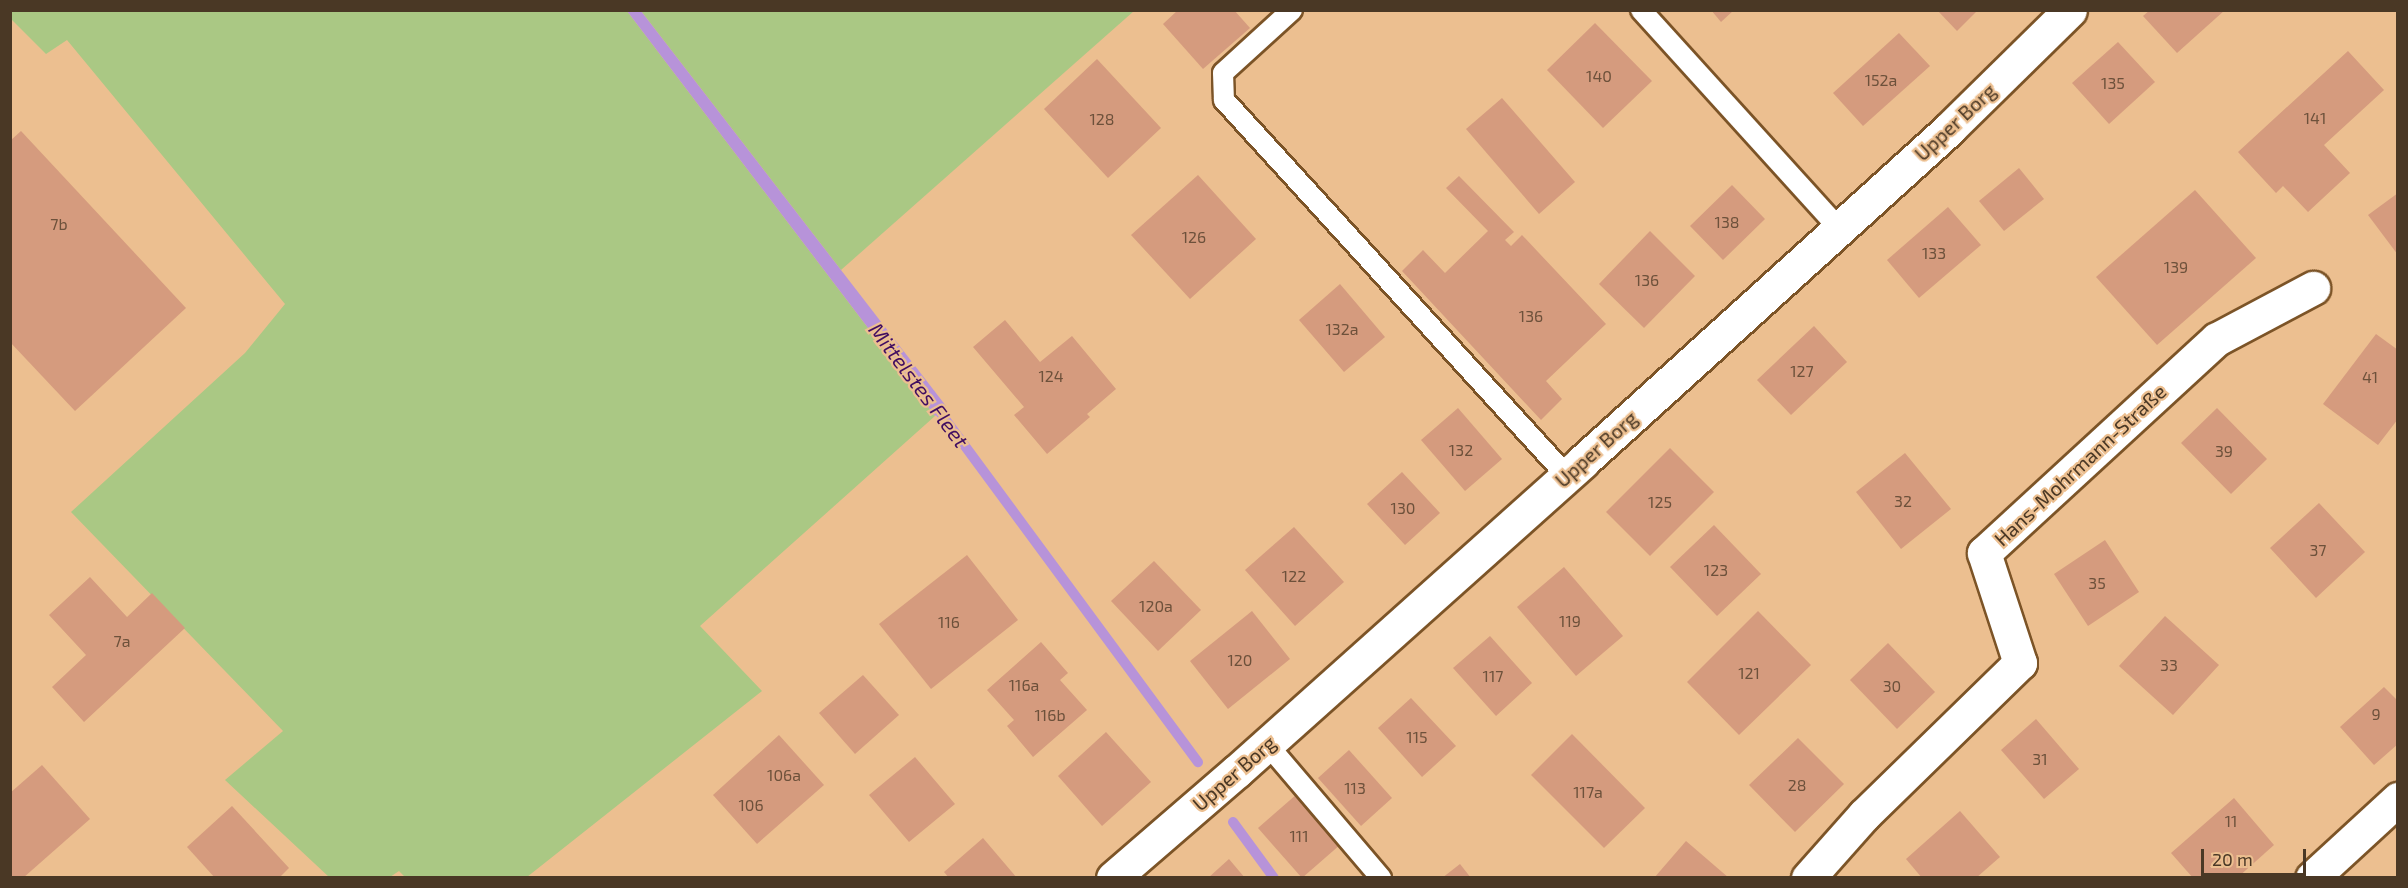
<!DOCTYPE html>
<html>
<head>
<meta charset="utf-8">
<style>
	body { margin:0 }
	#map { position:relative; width:2408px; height:888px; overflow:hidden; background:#ecbf90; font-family:"Exo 2",sans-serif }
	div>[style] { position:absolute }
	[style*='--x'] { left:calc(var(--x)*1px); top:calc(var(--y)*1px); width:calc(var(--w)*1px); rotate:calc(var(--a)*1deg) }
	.green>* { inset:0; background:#aac884 }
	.water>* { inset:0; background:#b793d9 }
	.stream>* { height:10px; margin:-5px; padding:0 5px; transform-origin:5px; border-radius:5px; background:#b793d9 }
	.building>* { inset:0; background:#d59b7e }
	.roads { filter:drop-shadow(2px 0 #7c5427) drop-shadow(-2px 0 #7c5427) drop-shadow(0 2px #7c5427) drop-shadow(0 -2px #7c5427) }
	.service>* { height:20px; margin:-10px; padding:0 10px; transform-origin:10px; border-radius:10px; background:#fff }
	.minor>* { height:33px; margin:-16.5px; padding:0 16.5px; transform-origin:16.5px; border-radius:16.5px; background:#fff }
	span { translate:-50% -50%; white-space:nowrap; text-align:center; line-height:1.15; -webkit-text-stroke:4.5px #ecbf90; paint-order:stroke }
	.number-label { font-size:16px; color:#6d513b }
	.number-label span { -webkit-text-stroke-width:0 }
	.street-label { font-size:20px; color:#4a3825 }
	.water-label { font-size:21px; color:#410e61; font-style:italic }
	.frame { position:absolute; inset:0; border:12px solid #4a3825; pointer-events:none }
	.scale { position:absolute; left:2201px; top:849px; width:105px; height:27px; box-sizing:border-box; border:3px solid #4a3825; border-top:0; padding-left:8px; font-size:18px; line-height:21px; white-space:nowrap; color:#4a3825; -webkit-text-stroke:4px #ecbf90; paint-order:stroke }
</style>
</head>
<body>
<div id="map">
	<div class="green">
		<div style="clip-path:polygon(10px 11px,627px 11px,935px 416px,700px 626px,762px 691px,527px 877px,405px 877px,399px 871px,390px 877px,329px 877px,225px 780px,283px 731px,71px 512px,245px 353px,285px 304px,67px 40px,46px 54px,11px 19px)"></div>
		<div style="clip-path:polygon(641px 11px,1134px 11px,841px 270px)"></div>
	</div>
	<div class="water">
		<div style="clip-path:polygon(627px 11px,641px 11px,946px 406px,935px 416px)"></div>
	</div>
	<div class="stream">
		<div style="--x:931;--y:400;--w:450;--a:53.6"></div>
		<div style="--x:1233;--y:822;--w:69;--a:53.8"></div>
	</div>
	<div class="building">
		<div style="clip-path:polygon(1178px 10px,1234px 10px,1250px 28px,1203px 69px,1163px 24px)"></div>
		<div style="clip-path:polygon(1711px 10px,1734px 10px,1721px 22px)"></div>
		<div style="clip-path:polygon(1937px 10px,1978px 10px,1957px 31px)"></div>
		<div style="clip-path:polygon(2150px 10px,2225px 10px,2177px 53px,2143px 16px)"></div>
		<div style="clip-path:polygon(1595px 23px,1652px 81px,1603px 128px,1547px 70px)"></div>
		<div style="clip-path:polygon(1899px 33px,1930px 66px,1863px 126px,1833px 93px)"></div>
		<div style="clip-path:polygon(2118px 42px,2155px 82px,2109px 124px,2072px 83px)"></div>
		<div style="clip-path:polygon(2348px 51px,2384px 90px,2324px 145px,2350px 173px,2308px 212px,2283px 186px,2276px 193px,2238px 152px)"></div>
		<div style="clip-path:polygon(1097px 59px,1161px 128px,1108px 178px,1044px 109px)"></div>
		<div style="clip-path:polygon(1502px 98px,1575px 182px,1539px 214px,1466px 129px)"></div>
		<div style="clip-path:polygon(21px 131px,186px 308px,75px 411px,10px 342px,10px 141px)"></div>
		<div style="clip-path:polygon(2019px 168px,2044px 199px,2004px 231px,1979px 201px)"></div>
		<div style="clip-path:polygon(1198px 175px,1256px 239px,1190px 299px,1131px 235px)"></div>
		<div style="clip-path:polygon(1459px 176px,1514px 232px,1505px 240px,1511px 246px,1522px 235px,1606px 324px,1546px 381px,1562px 399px,1541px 420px,1402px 271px,1423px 250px,1445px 273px,1488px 231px,1446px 188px)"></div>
		<div style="clip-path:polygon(1732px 185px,1765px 219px,1723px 260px,1690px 226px)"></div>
		<div style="clip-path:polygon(2195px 190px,2256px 258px,2157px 345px,2096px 277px)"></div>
		<div style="clip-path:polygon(2398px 193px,2398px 255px,2368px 215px)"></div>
		<div style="clip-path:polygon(1948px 207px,1981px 245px,1919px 298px,1887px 260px)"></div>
		<div style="clip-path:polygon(1650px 231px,1695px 276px,1644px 328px,1599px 284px)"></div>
		<div style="clip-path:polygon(1340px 284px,1385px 337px,1344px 372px,1299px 320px)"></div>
		<div style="clip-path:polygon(1005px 320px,1040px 362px,1072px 336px,1116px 389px,1087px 414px,1090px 417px,1047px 454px,1014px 415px,1024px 407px,973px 347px)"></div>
		<div style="clip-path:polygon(1814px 326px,1847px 362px,1791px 415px,1757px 380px)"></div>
		<div style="clip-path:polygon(2376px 334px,2398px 350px,2398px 419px,2378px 445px,2323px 404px)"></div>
		<div style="clip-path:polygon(1458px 408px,1502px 459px,1465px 491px,1421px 440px)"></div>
		<div style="clip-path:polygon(2217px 408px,2267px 459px,2231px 494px,2181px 443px)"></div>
		<div style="clip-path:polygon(1670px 448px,1714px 492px,1650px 556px,1606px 512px)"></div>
		<div style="clip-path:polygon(1905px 453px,1951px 509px,1901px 549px,1856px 492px)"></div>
		<div style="clip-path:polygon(1402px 472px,1440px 513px,1405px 545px,1367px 504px)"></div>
		<div style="clip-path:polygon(2319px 503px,2365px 552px,2316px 598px,2270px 548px)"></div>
		<div style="clip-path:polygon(1714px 525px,1761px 574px,1717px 616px,1670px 567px)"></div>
		<div style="clip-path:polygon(1294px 527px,1344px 582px,1295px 626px,1245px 570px)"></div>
		<div style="clip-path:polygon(2105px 540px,2139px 592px,2088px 626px,2054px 574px)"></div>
		<div style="clip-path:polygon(967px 555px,1018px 620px,931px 689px,879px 624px)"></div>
		<div style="clip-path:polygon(1154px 561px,1201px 610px,1158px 651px,1111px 601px)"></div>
		<div style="clip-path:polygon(1564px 567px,1623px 636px,1576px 676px,1517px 607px)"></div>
		<div style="clip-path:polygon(90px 577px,127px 617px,152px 593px,185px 628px,84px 722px,52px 687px,86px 655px,49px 615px)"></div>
		<div style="clip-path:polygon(1252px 611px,1290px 659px,1228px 709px,1190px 661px)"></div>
		<div style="clip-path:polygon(1758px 611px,1811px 665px,1739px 735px,1687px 682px)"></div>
		<div style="clip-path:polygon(2165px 616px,2219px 665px,2173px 715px,2119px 666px)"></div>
		<div style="clip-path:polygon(1490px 636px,1532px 683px,1496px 716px,1453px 668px)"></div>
		<div style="clip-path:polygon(1041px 642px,1068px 673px,1060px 680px,1087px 710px,1033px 757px,1007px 726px,1014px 720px,987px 690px)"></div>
		<div style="clip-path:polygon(1888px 643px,1935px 692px,1897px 729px,1850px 680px)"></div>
		<div style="clip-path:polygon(863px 675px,899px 715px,855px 754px,819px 713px)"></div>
		<div style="clip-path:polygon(2384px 687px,2398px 701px,2398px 744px,2374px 765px,2340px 727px)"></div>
		<div style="clip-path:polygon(1411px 698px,1456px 746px,1422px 777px,1378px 728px)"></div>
		<div style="clip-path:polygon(2036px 719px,2079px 769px,2044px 799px,2001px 750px)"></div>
		<div style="clip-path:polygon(1106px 732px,1151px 782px,1102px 826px,1058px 776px)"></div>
		<div style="clip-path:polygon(1572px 734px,1645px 808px,1604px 848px,1531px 775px)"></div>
		<div style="clip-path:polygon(779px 735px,824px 785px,757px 844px,713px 795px)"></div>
		<div style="clip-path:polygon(1798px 738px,1844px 784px,1795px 832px,1749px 785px)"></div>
		<div style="clip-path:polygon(1349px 750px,1392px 798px,1361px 826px,1318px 778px)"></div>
		<div style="clip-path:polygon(915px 757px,955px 804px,909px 842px,869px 795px)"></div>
		<div style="clip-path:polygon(42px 765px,90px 819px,23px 878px,10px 878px,10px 793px)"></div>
		<div style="clip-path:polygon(1297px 794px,1341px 844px,1302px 878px,1258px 828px)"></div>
		<div style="clip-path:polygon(2234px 798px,2274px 845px,2237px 878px,2193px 878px,2171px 853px)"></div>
		<div style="clip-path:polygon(232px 806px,289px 868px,279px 878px,215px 878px,187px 847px)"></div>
		<div style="clip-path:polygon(1960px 811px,2000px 857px,1976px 878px,1922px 878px,1906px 859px)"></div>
		<div style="clip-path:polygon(983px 838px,1017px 878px,949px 878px,944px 872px)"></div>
		<div style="clip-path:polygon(1686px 841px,1729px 878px,1654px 878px)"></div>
		<div style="clip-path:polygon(1229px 859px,1245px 878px,1208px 878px)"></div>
		<div style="clip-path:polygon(1460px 864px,1471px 878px,1442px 878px)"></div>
	</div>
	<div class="roads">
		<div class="service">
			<div style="--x:1292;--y:10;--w:93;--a:137.6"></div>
			<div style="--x:1223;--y:73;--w:27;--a:88"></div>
			<div style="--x:1224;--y:100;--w:509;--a:47.63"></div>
			<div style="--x:1641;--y:10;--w:294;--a:47.8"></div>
			<div style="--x:1267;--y:744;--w:176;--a:49.6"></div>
		</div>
		<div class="minor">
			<div style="--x:1113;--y:878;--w:164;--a:-40.8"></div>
			<div style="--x:1237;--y:771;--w:463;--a:-41.8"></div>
			<div style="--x:1582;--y:462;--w:497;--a:-42.2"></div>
			<div style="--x:1950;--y:128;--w:168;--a:-44.5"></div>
			<div style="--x:1808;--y:878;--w:84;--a:-48.4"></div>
			<div style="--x:1864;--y:815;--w:218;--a:-44.3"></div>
			<div style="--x:2020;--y:663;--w:116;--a:-108.1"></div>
			<div style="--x:1984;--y:553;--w:316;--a:-42.6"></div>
			<div style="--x:2217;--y:339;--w:109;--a:-28"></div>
			<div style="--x:2312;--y:878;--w:117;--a:-42.6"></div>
		</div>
	</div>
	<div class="number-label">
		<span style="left:1599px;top:76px">140</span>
		<span style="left:1881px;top:80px">152a</span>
		<span style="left:2113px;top:83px">135</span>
		<span style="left:2315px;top:118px">141</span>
		<span style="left:1102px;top:119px">128</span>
		<span style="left:1727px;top:222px">138</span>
		<span style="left:59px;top:224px">7b</span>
		<span style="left:1194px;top:237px">126</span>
		<span style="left:1934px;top:253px">133</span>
		<span style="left:2176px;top:267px">139</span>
		<span style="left:1647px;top:280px">136</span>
		<span style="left:1531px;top:316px">136</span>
		<span style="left:1342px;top:329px">132a</span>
		<span style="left:1802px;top:371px">127</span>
		<span style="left:1051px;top:376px">124</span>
		<span style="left:2370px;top:377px">41</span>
		<span style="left:1461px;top:450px">132</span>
		<span style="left:2224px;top:451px">39</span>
		<span style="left:1903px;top:501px">32</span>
		<span style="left:1660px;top:502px">125</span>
		<span style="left:1403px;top:508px">130</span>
		<span style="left:2318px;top:550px">37</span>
		<span style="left:1716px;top:570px">123</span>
		<span style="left:1294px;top:576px">122</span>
		<span style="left:2097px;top:583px">35</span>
		<span style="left:1156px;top:606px">120a</span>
		<span style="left:1570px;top:621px">119</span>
		<span style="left:949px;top:622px">116</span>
		<span style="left:122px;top:641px">7a</span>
		<span style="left:1240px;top:660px">120</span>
		<span style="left:2169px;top:665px">33</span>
		<span style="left:1749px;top:673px">121</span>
		<span style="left:1493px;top:676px">117</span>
		<span style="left:1024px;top:685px">116a</span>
		<span style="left:1892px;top:686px">30</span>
		<span style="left:2376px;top:714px">9</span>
		<span style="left:1050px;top:715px">116b</span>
		<span style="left:1417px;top:737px">115</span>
		<span style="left:2040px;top:759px">31</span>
		<span style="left:784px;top:775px">106a</span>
		<span style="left:1797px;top:785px">28</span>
		<span style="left:1355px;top:788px">113</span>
		<span style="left:1588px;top:792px">117a</span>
		<span style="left:751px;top:805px">106</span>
		<span style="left:2231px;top:821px">11</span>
		<span style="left:1299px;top:836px">111</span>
	</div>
	<div class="street-label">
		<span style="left:1955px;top:122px;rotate:-43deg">Upper Borg</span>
		<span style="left:1596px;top:449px;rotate:-42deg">Upper Borg</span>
		<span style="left:2080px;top:465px;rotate:-43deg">Hans-Mohrmann-Straße</span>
		<span style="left:1234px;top:773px;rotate:-41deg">Upper Borg</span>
	</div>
	<div class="water-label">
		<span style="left:919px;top:385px;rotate:53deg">Mittelstes Fleet</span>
	</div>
	<div class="frame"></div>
	<div class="scale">20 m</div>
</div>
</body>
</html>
